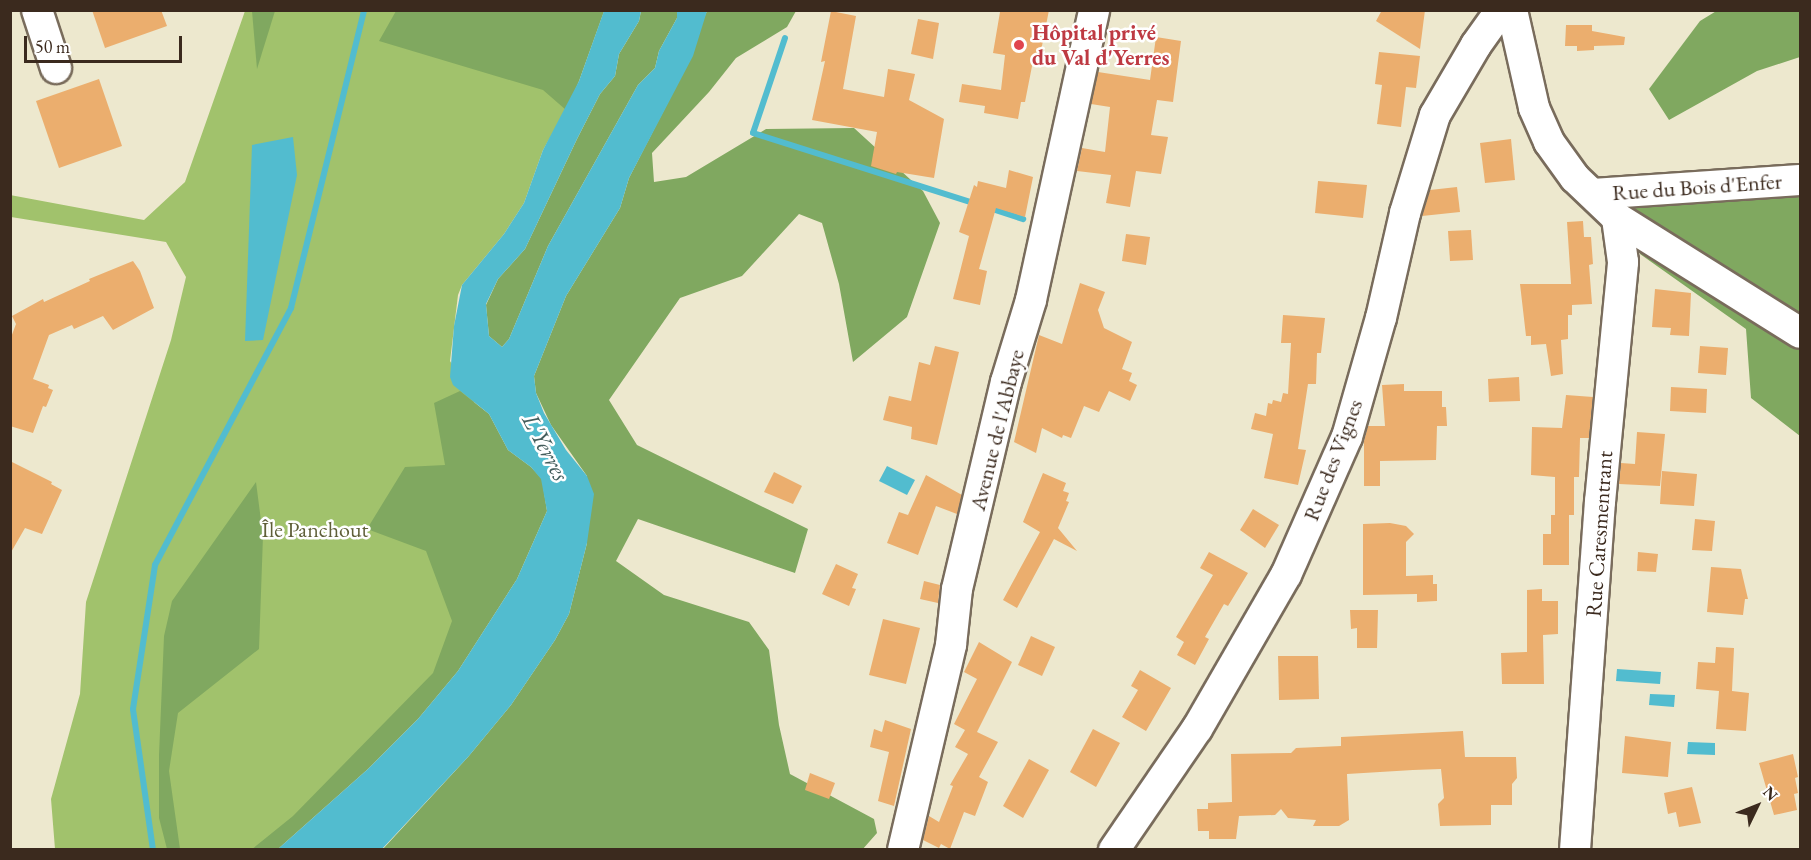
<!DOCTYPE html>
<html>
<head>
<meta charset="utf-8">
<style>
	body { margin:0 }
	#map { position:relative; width:1811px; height:860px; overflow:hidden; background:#ede8ce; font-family:"EB Garamond",serif }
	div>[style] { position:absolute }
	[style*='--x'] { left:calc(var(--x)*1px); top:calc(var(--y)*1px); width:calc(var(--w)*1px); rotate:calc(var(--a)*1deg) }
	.green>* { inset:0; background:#a1c26c }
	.forest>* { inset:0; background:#80a860 }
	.water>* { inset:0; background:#52bccf }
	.stream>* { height:6px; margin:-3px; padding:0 3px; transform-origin:3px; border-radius:3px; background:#52bccf }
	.building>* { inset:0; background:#ebae6e }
	.roads { filter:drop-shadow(2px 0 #796c5c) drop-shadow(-2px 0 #796c5c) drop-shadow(0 2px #796c5c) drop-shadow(0 -2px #796c5c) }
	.minor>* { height:30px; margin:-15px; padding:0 15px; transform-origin:15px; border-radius:15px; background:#fff }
	.dots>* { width:16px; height:16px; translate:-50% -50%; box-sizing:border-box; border:3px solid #fff; border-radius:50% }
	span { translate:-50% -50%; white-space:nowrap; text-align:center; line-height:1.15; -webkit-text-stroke:5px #fff; paint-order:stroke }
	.health-label { font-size:22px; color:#be3a42; font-weight:700 }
	.left { translate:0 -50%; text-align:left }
	.street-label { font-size:22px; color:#3b2a1e }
	.park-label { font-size:22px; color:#5f5f39 }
	.water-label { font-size:24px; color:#435d5c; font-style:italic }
	.frame { position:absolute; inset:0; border:12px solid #3b2a1e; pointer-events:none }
	.north { position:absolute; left:1727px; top:776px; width:60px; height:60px; -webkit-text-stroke:4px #fff; paint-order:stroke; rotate:47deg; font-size:16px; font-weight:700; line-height:24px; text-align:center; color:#3b2a1e }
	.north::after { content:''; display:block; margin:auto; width:21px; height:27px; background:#3b2a1e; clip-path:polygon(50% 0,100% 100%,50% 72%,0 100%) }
	.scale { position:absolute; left:24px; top:36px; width:158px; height:27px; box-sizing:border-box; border:3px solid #3b2a1e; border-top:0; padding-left:8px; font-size:18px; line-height:21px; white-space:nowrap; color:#3b2a1e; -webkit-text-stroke:4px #fff; paint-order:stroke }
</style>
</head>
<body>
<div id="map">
	<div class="green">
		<div style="clip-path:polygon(245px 11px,604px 11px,572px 99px,543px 150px,524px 203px,504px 234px,462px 285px,458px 295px,450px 361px,474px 401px,517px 579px,278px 849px,55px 849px,51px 799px,80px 694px,86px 602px,171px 340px,186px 277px,166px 242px,11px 217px,10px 195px,144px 220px,185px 182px)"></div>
	</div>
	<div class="forest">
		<div style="clip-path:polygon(1718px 10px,1800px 11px,1800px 57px,1757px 71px,1669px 120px,1649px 89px,1700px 21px)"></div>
		<div style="clip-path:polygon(252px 11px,275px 11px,257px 69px)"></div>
		<div style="clip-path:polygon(396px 11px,604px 11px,579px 81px,566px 110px,543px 90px,379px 41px)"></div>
		<div style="clip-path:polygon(641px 11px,677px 11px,677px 18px,659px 51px,655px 68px,638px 85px,548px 246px,509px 339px,502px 347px,489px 336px,486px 305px,498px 279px,525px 249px,577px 139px,600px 94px,615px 76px,619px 54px,639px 21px)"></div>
		<div style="clip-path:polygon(707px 11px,796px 11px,787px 27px,736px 58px,709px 92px,652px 153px,654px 182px,686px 177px,766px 129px,854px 128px,923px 191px,940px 223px,907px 317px,853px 362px,839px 284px,822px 223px,799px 214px,742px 276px,680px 298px,609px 400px,637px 445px,808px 529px,795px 573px,638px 519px,616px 561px,664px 595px,749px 622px,769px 650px,779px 725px,790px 774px,874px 819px,877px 833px,862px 850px,382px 850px,468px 757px,511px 705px,555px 640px,569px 614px,587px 543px,587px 476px,551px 425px,536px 393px,534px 376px,566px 296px,620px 208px,629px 178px,667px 104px)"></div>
		<div style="clip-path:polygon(1800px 187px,1800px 436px,1751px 398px,1746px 329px,1640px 254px,1629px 213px,1633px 194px)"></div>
		<div style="clip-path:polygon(460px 391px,489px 414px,508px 450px,531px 467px,542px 479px,547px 511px,517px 579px,458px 671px,418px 719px,368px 769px,278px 849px,251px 850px,293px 816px,433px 673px,452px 621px,426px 551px,367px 529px,405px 467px,445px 465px,434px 403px)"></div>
		<div style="clip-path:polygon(256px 482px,263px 536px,259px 649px,178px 713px,169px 771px,180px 849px,167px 849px,159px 818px,159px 755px,164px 636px,172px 601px)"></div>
	</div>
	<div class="water">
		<div style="clip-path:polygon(604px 11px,641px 11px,639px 21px,619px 54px,615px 76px,600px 94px,577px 139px,525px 249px,498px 279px,486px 304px,489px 336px,502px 347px,509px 339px,548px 246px,638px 85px,655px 68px,659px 51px,677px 18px,677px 11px,707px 11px,693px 56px,629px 178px,620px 208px,566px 296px,534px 376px,536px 393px,544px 413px,566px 450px,587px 476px,594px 494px,587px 543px,569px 614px,555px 640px,511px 705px,468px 757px,382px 849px,278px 849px,368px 769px,418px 719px,458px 671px,517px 579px,547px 511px,541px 479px,531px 467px,508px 450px,489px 414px,453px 385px,450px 377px,454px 326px,462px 285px,504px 234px,524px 203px,543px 150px,579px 81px)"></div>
		<div style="clip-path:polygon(293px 137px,297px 175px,263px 340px,245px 341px,252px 145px)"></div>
		<div style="clip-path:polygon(887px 466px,915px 480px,907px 495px,879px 481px)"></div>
		<div style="clip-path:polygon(1617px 669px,1661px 672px,1660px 684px,1616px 681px)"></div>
		<div style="clip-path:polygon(1650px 694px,1675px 695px,1674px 707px,1649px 705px)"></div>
		<div style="clip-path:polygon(1688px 742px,1715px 743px,1715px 755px,1687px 754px)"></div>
	</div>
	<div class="stream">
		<div style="--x:785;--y:38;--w:100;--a:108.6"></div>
		<div style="--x:753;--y:133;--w:235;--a:17.6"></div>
		<div style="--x:989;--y:208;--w:36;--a:18"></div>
		<div style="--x:153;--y:850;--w:142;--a:-98.1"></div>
		<div style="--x:133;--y:709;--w:146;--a:-81.3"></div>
		<div style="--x:155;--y:565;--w:291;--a:-62.1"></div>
		<div style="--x:291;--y:308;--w:307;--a:-76.2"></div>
	</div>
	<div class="building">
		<div style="clip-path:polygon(92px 10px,161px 10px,167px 26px,105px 48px)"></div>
		<div style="clip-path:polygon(1005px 10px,1049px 10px,1041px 51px,1039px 50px,1036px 62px,1033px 61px,1025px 102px,1021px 102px,1018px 119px,984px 113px,985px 106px,959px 102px,962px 84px,1001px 90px,1005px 55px,993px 53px,1000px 12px)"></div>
		<div style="clip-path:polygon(1382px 10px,1425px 10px,1420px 49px,1376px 21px)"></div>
		<div style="clip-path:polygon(831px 11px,856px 16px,843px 89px,884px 97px,888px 69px,915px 74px,909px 100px,944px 119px,934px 178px,897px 172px,896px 174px,871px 166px,877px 132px,812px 120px,825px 61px,821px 62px)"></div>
		<div style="clip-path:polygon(918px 19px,939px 23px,933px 59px,911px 54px)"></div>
		<div style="clip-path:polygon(1566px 25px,1592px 25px,1592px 31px,1625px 37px,1624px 45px,1594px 46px,1594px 50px,1577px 51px,1577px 46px,1565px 46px)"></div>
		<div style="clip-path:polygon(1156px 37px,1181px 41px,1173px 102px,1157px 100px,1151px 135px,1168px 137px,1161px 174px,1136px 171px,1130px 207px,1106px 203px,1111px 175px,1077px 171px,1082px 148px,1105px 152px,1110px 107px,1091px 104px,1098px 72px,1150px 80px)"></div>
		<div style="clip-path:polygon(1379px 52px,1420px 56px,1416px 88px,1406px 87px,1401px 127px,1377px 124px,1382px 85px,1375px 84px)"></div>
		<div style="clip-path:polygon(99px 79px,122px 146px,59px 168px,36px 101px)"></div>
		<div style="clip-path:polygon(1511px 139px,1515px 180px,1485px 183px,1480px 143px)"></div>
		<div style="clip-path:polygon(1009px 170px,1033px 177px,1025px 217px,996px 208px,979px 269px,987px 271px,980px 305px,953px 299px,969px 236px,959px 232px,974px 185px,977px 187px,978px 181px,1006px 188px)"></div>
		<div style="clip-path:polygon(1318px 181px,1367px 185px,1363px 218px,1315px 213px)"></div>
		<div style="clip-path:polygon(1457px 187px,1460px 212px,1422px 216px,1430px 190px)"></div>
		<div style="clip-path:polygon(1583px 221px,1584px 237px,1591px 237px,1593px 264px,1589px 265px,1592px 304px,1572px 305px,1572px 315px,1568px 315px,1568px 339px,1561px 340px,1563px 374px,1551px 376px,1546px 344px,1531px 345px,1531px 336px,1526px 336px,1520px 284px,1571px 284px,1567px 222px)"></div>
		<div style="clip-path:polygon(1471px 230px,1473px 260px,1450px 261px,1448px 231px)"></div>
		<div style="clip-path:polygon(1126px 234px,1150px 237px,1146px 265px,1122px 261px)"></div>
		<div style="clip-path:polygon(133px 261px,140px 271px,154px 308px,113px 330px,103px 316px,74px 329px,72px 325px,49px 335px,33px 379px,49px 385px,48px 388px,53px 390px,46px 407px,43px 406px,33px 433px,10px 426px,10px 340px,16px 324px,12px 316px,43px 299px,44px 302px,90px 281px,89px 279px)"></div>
		<div style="clip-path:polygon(1080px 283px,1105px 292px,1098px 310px,1104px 328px,1132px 342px,1122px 369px,1132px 373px,1129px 381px,1137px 385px,1130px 401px,1109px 391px,1099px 412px,1084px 406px,1071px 438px,1063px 435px,1062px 438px,1042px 428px,1036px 453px,1014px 442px,1039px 335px,1062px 344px)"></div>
		<div style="clip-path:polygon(1655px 289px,1691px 293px,1689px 336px,1670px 335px,1671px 328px,1652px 327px)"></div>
		<div style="clip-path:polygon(1283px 315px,1325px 318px,1321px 353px,1317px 353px,1316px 384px,1308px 384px,1298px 449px,1306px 450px,1298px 485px,1264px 478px,1273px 434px,1251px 429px,1255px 413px,1266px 416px,1268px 403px,1272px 404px,1273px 400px,1281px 402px,1283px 393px,1288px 394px,1291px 343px,1281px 343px)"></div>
		<div style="clip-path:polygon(935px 346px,959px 352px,937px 445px,911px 439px,912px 427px,883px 420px,889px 396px,911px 401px,919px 362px,930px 365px)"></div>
		<div style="clip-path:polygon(1700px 346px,1728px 348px,1726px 375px,1698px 373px)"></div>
		<div style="clip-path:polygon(1519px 377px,1520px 401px,1489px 402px,1488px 379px)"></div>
		<div style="clip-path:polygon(1404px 384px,1404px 391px,1442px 391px,1442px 407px,1446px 407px,1447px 426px,1437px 426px,1436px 460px,1380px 461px,1380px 486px,1364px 486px,1364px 441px,1368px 426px,1385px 426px,1382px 385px)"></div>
		<div style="clip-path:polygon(1671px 387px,1707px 389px,1706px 413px,1670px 411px)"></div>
		<div style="clip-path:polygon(1566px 395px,1593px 397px,1589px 438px,1580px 438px,1579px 477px,1574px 477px,1574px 515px,1569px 515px,1569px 565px,1543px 565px,1543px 534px,1551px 534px,1551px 515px,1555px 515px,1555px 477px,1531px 475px,1532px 427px,1562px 428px)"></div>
		<div style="clip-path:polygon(1637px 432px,1665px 434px,1660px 486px,1619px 484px,1621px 463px,1635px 464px)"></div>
		<div style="clip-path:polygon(10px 461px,52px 482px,51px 484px,62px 490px,42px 534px,25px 528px,10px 554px)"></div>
		<div style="clip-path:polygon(1662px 471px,1697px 474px,1694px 506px,1660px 504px)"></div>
		<div style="clip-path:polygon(774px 472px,802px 486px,793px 504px,764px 492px)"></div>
		<div style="clip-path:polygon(1043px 473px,1066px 483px,1063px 491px,1069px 493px,1066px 501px,1069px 502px,1058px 528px,1077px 551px,1054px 539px,1017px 608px,1003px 600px,1040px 532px,1023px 522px)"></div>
		<div style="clip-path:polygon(926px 475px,962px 495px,957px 514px,936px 506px,918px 555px,887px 543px,899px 512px,908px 515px)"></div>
		<div style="clip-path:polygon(1253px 509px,1279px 525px,1265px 548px,1240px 530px)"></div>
		<div style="clip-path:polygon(1695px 519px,1715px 521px,1712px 551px,1692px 550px)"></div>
		<div style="clip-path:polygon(1390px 523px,1406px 526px,1414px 534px,1406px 542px,1406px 576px,1433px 575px,1433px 584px,1437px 584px,1437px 601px,1417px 602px,1417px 594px,1363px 595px,1363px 524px)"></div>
		<div style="clip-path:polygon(1209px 552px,1248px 573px,1228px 606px,1224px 604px,1205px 637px,1209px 639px,1195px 665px,1177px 655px,1184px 642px,1176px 637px,1213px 575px,1200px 568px)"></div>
		<div style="clip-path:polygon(1638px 552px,1658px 554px,1656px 572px,1637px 571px)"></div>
		<div style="clip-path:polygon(836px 564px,858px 574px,852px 588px,856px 589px,849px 606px,822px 594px)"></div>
		<div style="clip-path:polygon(1711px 567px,1741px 569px,1748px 599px,1745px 599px,1743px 615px,1707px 612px)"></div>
		<div style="clip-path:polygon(924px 581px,940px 585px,938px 603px,920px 599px)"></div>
		<div style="clip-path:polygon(1542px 589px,1542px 601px,1558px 601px,1558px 634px,1543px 635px,1544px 684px,1502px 684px,1501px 653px,1527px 652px,1527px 590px)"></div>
		<div style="clip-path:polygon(1350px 610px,1378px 610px,1377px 648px,1357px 648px,1357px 628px,1351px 629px)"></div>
		<div style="clip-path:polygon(883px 619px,920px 628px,906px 684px,869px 675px)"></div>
		<div style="clip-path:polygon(1031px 636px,1055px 647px,1042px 676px,1018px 665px)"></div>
		<div style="clip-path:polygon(979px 642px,1012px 662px,977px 732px,998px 742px,979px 777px,988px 782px,975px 816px,964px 812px,950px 849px,941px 844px,939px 848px,923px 840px,929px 816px,939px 822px,953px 786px,950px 785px,968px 754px,955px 747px,965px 730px,954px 724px,977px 679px,964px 672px)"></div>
		<div style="clip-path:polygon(1716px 647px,1734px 648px,1732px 691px,1749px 693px,1746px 731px,1716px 729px,1719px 691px,1696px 689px,1698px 662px,1715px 663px)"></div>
		<div style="clip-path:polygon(1278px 656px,1318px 656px,1319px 699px,1279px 700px)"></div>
		<div style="clip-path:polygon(1140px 670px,1171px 688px,1146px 731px,1122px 717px,1138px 690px,1131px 686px)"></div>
		<div style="clip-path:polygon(885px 720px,911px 729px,894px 806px,878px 801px,889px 752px,870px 747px,874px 729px,882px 732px)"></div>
		<div style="clip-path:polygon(1093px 729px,1120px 743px,1096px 787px,1070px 772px)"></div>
		<div style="clip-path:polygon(1463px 731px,1465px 757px,1516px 757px,1517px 778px,1512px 784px,1512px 805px,1491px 805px,1491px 825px,1440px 826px,1438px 804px,1444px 798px,1441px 769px,1413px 770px,1347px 774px,1349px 820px,1339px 826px,1313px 826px,1316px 820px,1288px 818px,1281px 809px,1275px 815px,1239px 816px,1236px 839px,1209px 839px,1209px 831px,1198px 831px,1197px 809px,1208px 809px,1208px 803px,1232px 802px,1231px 754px,1291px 753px,1296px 748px,1341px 746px,1341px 737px)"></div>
		<div style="clip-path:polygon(1625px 736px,1671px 742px,1668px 777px,1622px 773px)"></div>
		<div style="clip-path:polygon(1793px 754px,1798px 777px,1795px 778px,1798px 793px,1794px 794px,1797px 810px,1774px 815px,1759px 763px)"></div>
		<div style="clip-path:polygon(1029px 759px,1049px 770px,1023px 818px,1003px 806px)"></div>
		<div style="clip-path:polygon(810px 773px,835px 783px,829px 799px,805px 790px)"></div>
		<div style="clip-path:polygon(1692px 787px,1701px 823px,1679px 827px,1676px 812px,1668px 814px,1664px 793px)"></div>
	</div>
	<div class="roads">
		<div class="minor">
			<div style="--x:37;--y:10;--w:61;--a:71.9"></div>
			<div style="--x:1512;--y:10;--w:100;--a:77.3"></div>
			<div style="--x:1534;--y:108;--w:37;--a:66"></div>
			<div style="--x:1549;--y:142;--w:44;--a:54.2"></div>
			<div style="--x:1575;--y:178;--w:58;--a:43.6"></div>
			<div style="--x:1617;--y:218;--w:216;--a:32.1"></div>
			<div style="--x:1593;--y:194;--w:207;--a:-3.9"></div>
			<div style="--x:903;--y:850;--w:211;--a:-76.8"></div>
			<div style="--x:951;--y:645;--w:56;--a:-83.9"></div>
			<div style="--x:957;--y:589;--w:213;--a:-76.7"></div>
			<div style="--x:1006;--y:382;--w:86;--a:-73"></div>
			<div style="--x:1031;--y:300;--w:297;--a:-77.7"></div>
			<div style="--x:1114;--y:850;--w:147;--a:-55.6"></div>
			<div style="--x:1197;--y:729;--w:178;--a:-60"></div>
			<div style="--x:1286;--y:575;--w:151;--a:-66.2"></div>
			<div style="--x:1347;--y:437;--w:124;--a:-74.1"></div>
			<div style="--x:1381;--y:318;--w:108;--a:-77.1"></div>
			<div style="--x:1405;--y:213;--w:102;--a:-73"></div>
			<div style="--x:1435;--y:115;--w:81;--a:-59.6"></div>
			<div style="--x:1476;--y:45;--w:43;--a:-54.5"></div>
			<div style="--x:1575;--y:850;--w:349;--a:-85.9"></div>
			<div style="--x:1600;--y:502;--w:241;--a:-84.5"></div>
			<div style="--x:1623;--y:262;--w:44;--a:-97.8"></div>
		</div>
	</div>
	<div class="dots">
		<div style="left:1019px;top:45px;background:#e0444e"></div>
	</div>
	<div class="health-label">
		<span class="left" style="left:1032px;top:45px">Hôpital privé<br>du Val d'Yerres</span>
	</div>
	<div class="street-label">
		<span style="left:1697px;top:187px;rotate:-4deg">Rue du Bois d'Enfer</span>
		<span style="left:997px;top:430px;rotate:-76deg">Avenue de l'Abbaye</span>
		<span style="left:1333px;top:460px;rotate:-69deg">Rue des Vignes</span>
		<span style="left:1599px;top:534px;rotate:-86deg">Rue Caresmentrant</span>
	</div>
	<div class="park-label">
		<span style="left:315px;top:530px">Île Panchout</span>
	</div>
	<div class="water-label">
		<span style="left:546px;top:447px;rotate:62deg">L'Yerres</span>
	</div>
	<div class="frame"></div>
	<div class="north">N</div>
	<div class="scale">50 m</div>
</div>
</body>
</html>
